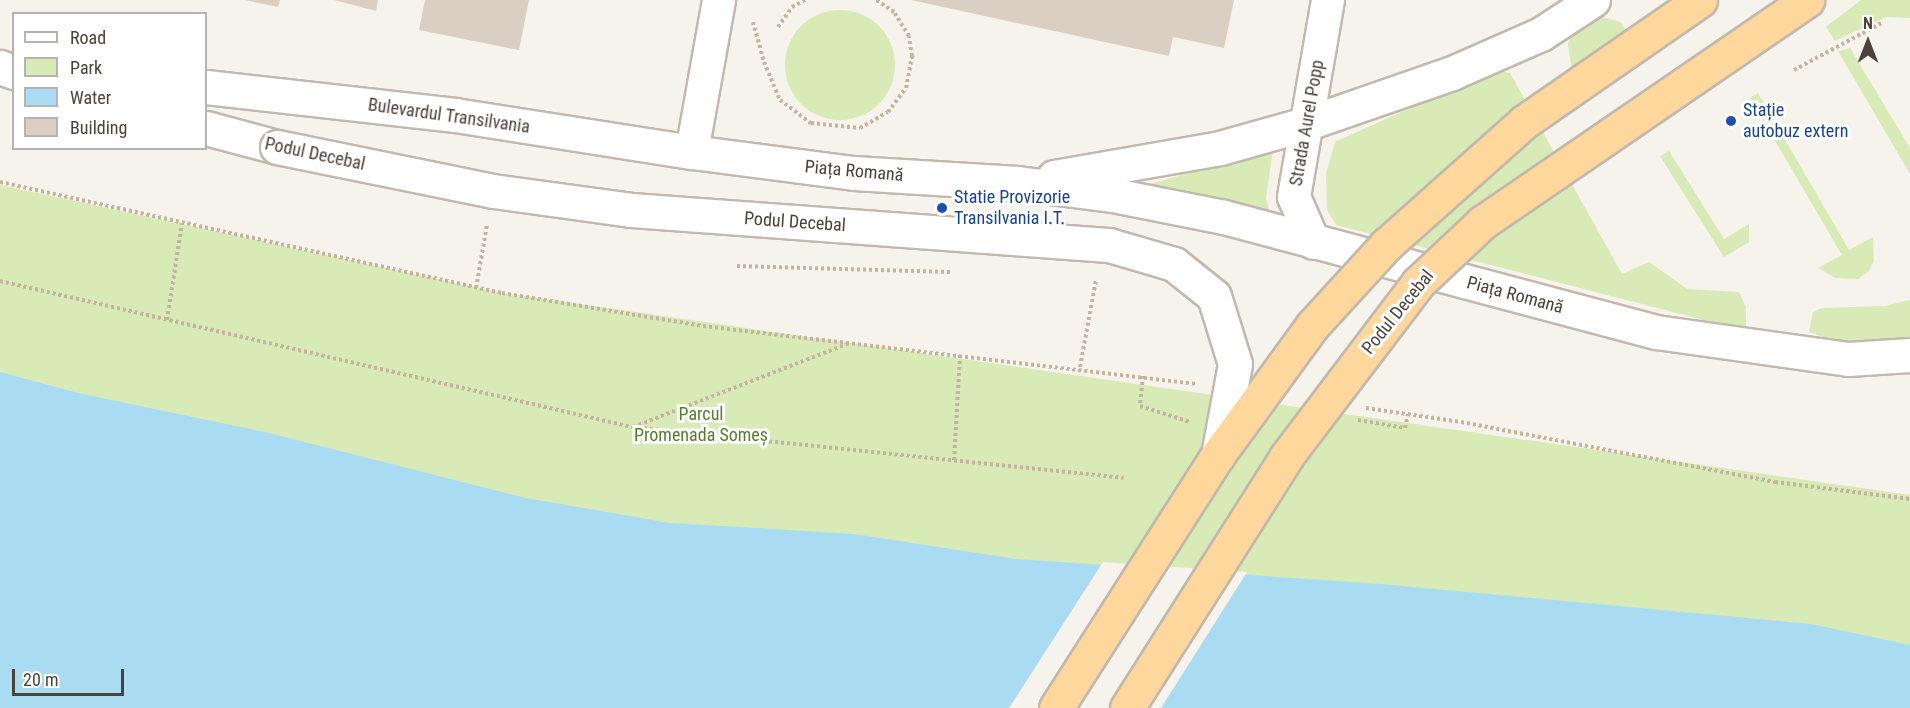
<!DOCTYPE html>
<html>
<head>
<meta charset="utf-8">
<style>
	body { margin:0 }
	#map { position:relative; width:1910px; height:708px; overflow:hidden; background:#f6f2ec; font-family:"Roboto Condensed",sans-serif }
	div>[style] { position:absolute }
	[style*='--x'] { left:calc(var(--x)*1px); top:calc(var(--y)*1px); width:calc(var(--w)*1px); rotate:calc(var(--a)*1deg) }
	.green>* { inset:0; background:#d8eab5 }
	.round { border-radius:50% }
	.water>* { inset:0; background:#a9dcf2 }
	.pier>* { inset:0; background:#f6f2ec }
	.building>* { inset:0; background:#dbcfc4 }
	.path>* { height:4px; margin-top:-2px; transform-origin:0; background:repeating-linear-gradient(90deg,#c4b39f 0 3px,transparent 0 6px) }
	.roads { filter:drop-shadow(2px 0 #c2b9ae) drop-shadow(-2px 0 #c2b9ae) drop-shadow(0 2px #c2b9ae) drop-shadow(0 -2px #c2b9ae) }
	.minor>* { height:32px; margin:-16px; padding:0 16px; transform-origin:16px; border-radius:16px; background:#fff }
	.tertiary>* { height:33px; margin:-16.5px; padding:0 16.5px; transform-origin:16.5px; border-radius:16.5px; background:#fff }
	.bridges { filter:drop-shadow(2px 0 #c2b9ae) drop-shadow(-2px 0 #c2b9ae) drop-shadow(0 2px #c2b9ae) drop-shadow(0 -2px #c2b9ae) }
	.tertiary-bridge>* { height:33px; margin:-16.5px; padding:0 16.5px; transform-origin:16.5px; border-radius:16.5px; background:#fff }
	.primary-bridge>* { height:33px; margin:-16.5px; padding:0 16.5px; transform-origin:16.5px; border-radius:16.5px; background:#fed79d }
	.dots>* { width:16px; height:16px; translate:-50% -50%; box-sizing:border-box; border:3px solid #fff; border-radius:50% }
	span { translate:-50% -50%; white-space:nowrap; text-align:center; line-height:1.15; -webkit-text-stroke:6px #fff; paint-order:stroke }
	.transit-label { font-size:18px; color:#164399 }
	.left { translate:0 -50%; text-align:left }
	.street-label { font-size:18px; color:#4b4239 }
	.park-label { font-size:18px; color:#547e2b }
	.legend { position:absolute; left:12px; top:12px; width:195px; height:138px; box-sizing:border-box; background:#fff; border:2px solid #b7b3b0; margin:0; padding:8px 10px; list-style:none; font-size:18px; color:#4b4239 }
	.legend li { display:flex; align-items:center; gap:12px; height:30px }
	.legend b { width:30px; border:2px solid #b7b3b0 }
	.north { position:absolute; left:1838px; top:12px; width:60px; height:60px; -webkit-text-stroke:4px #fff; paint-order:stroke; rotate:0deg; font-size:16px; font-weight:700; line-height:24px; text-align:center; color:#4b4239 }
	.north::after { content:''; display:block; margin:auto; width:21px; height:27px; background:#4b4239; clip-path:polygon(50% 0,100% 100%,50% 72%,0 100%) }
	.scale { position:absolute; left:12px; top:669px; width:112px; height:27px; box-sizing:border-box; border:3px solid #4b4239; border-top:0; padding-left:8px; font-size:18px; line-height:21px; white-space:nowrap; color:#4b4239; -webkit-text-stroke:4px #fff; paint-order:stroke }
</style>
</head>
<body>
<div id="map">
	<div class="green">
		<div style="clip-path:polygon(1861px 0,1910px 0,1910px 18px,1886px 17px,1835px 41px,1826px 27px)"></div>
		<div class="round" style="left:785px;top:10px;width:110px;height:110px"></div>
		<div style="clip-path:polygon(1595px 15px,1620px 22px,1630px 35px,1572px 70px,1568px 44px,1572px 31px)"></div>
		<div style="clip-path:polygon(1850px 48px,1910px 148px,1910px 174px,1838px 51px)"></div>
		<div style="clip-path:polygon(1494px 70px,1510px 73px,1622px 274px,1649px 262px,1687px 289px,1739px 292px,1746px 307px,1746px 327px,1727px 326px,1336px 225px,1327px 210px,1326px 174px,1335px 142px)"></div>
		<div style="clip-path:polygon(1758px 93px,1849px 250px,1873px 237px,1874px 261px,1869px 271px,1858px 279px,1836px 278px,1818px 268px,1842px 255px,1750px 98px)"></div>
		<div style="clip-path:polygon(1273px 149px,1266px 198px,1272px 220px,1140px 187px)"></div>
		<div style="clip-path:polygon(1669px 151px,1724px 239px,1749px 224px,1749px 242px,1724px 257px,1660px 156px)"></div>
		<div style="clip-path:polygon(0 185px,502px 293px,1910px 495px,1910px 708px,0 708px)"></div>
		<div style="clip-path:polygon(1910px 300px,1910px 339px,1881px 345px,1837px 342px,1809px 332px,1813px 312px,1822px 308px,1885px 306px)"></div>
	</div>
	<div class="water">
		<div style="clip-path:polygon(0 372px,78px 393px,269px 433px,526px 498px,670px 523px,854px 534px,1016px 559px,1381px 584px,1811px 624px,1910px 645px,1910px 708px,0 708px)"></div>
	</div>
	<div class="pier">
		<div style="clip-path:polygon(1103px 562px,1247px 572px,1161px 708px,1009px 708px)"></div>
	</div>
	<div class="building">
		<div style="clip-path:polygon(245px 0,280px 0,278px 7px)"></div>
		<div style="clip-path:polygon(334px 0,378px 0,376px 11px)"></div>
		<div style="clip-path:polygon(425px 0,529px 0,519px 50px,419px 30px)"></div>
		<div style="clip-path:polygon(911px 0,1234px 0,1224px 48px,1173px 37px,1169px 56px)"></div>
	</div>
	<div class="path">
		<div style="--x:753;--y:22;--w:41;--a:74.6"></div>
		<div style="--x:764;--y:62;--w:41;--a:67.2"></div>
		<div style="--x:780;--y:100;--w:39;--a:37"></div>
		<div style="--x:811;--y:123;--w:49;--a:5.8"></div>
		<div style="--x:860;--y:128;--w:32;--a:-30"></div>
		<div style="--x:888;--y:112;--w:30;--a:-53"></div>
		<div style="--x:906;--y:88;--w:33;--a:-79"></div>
		<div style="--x:912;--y:56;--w:20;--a:-99"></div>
		<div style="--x:909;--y:36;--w:28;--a:-122"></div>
		<div style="--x:894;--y:12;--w:22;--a:-146"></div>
		<div style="--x:778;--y:27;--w:24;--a:-55"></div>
		<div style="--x:792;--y:7;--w:15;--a:-28"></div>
		<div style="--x:1794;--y:70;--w:101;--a:-28.3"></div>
		<div style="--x:0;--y:182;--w:514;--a:12.47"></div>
		<div style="--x:502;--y:293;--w:204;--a:9.3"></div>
		<div style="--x:703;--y:326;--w:496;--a:6.7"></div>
		<div style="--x:737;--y:266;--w:214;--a:1.6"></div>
		<div style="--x:0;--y:281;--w:649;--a:13.01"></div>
		<div style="--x:632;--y:427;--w:494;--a:5.9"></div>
		<div style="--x:476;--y:288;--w:64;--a:-80.1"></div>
		<div style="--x:167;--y:320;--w:98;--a:-81.2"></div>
		<div style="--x:1080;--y:367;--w:88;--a:-79.6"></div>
		<div style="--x:1143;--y:376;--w:30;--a:96"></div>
		<div style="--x:1140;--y:406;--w:52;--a:17.7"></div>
		<div style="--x:1366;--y:408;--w:96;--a:8.4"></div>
		<div style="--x:1461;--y:422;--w:320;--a:10.8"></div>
		<div style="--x:1775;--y:482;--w:136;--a:7.2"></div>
		<div style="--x:1358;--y:420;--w:48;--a:9.7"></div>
		<div style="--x:1405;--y:428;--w:14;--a:-78"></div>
		<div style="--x:633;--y:427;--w:233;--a:-21.2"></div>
		<div style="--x:954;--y:460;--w:105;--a:-86.7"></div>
	</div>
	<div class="roads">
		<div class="minor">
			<div style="--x:692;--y:152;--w:154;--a:-79.9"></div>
			<div style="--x:1314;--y:243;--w:50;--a:-113.5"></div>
			<div style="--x:1294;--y:197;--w:200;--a:-80.2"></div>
		</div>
		<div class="tertiary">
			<div style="--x:0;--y:67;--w:15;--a:20"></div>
			<div style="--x:206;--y:87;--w:251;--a:6.4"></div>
			<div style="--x:455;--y:115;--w:240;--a:8.9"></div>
			<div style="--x:692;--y:152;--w:163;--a:7.4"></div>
			<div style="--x:854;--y:173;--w:164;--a:3.5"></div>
			<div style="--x:1018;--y:183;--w:96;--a:7.2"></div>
			<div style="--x:1113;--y:195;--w:113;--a:11.2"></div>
			<div style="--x:1224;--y:217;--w:447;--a:14.9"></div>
			<div style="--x:1656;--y:332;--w:194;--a:8"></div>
			<div style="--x:1848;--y:359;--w:62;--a:-3.7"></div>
			<div style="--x:206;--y:128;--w:73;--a:15"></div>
			<div style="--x:1054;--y:177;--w:169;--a:-9.9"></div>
			<div style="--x:1220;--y:148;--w:88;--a:-15.8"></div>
			<div style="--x:1305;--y:124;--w:156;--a:-19.1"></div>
			<div style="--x:1452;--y:73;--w:97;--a:-23.7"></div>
			<div style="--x:1541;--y:34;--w:62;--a:-33.2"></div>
		</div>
	</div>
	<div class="bridges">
		<div class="tertiary-bridge">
			<div style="--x:277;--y:147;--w:220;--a:11.5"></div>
			<div style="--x:493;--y:191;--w:139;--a:7.8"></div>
			<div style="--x:631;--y:210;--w:479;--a:4.2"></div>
			<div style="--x:1109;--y:245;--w:68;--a:16.3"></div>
			<div style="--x:1174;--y:264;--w:51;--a:38.7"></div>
			<div style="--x:1214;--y:296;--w:71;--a:72.8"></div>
			<div style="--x:1235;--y:364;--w:93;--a:100.6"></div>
		</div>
		<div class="primary-bridge">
			<div style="--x:1056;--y:708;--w:300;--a:-57.4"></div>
			<div style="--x:1218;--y:455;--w:160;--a:-53.9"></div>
			<div style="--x:1312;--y:326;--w:110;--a:-47.6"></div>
			<div style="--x:1386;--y:245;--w:185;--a:-41.7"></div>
			<div style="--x:1524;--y:122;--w:214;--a:-34.7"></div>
			<div style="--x:1127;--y:708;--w:297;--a:-57.6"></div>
			<div style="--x:1286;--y:457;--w:218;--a:-52.8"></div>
			<div style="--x:1418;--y:283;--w:89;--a:-43.2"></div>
			<div style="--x:1483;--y:222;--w:393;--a:-34.4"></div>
		</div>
	</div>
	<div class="dots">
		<div style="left:1731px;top:121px;background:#1a4fb4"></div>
		<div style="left:942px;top:208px;background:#1a4fb4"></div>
	</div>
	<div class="transit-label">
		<span class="left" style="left:1743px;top:121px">Stație<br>autobuz extern</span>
		<span class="left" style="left:954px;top:208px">Statie Provizorie<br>Transilvania I.T.</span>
	</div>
	<div class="street-label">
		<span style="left:449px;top:116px;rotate:8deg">Bulevardul Transilvania</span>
		<span style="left:1307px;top:123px;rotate:-80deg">Strada Aurel Popp</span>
		<span style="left:315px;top:154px;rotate:12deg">Podul Decebal</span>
		<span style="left:854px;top:171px;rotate:5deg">Piața Romană</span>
		<span style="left:795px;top:222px;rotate:4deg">Podul Decebal</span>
		<span style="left:1515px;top:295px;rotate:15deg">Piața Romană</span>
		<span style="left:1398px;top:312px;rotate:-51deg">Podul Decebal</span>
	</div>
	<div class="park-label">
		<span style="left:701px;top:425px">Parcul<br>Promenada Someș</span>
	</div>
	<ul class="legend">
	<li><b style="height:8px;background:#fff"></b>Road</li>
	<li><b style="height:16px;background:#d8eab5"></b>Park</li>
	<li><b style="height:16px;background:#a9dcf2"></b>Water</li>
	<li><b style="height:16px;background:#dbcfc4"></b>Building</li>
	</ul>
	<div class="north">N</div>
	<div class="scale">20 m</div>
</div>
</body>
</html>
